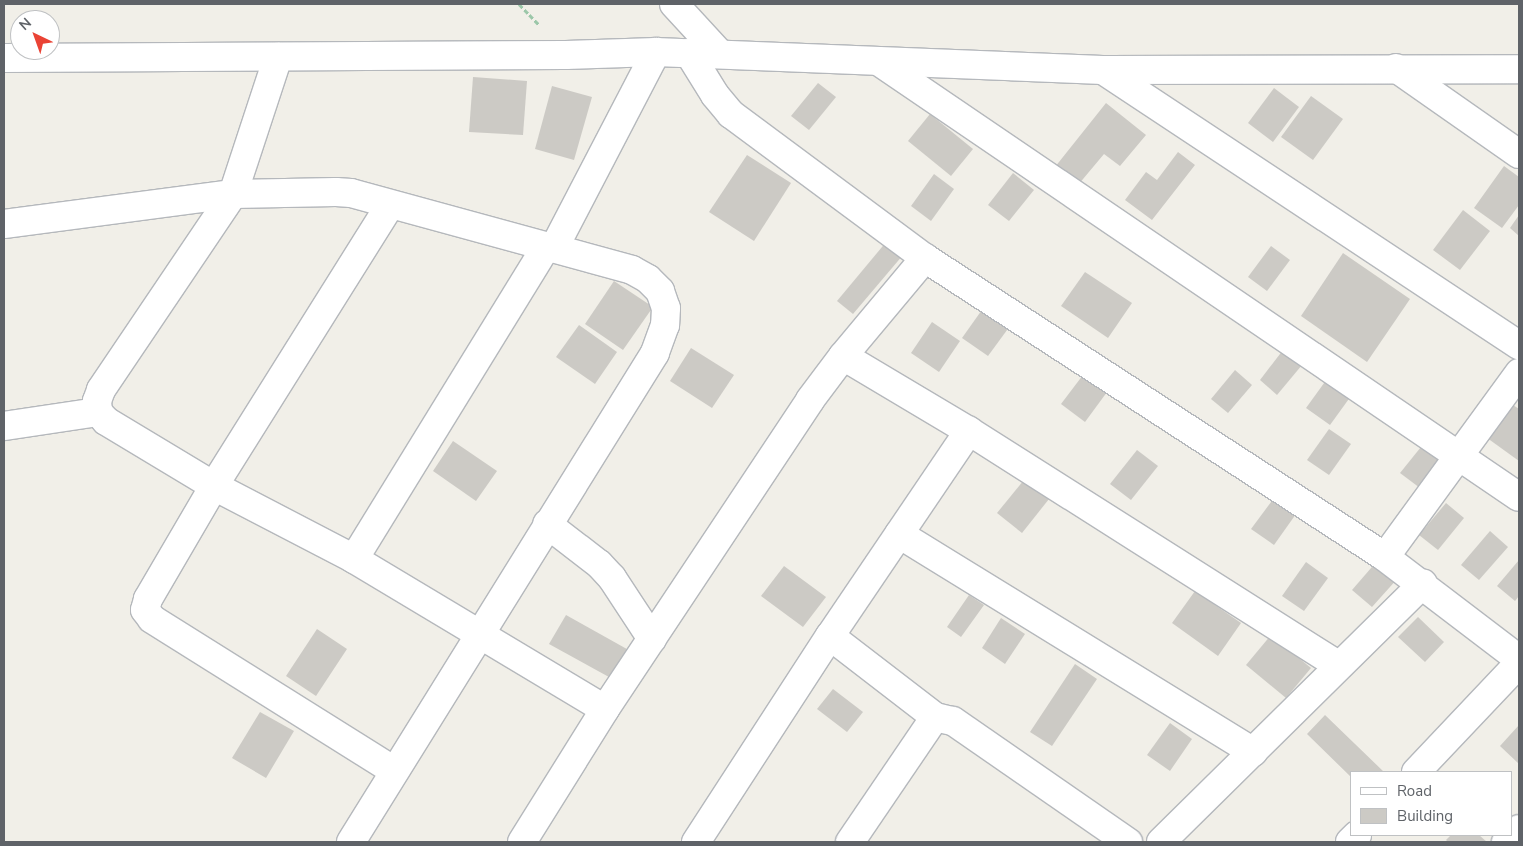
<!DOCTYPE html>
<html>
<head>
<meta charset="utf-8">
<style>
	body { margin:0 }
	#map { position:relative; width:1523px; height:846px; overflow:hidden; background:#f1efe8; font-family:"Nunito Sans",sans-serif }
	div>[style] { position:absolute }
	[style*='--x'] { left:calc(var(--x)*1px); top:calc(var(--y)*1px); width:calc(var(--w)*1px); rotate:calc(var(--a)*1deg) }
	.building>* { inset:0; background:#cccac5 }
	.path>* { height:3px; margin-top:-1.5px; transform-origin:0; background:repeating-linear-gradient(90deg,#9cc7a9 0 5px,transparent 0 7.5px) }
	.roads { filter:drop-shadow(1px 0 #b5b8bc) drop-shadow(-1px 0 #b5b8bc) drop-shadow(0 1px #b5b8bc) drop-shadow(0 -1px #b5b8bc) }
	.minor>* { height:28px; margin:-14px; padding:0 14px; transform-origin:14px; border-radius:14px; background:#fff }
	span { translate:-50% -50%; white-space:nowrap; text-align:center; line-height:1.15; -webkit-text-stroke:4px #fff; paint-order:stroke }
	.frame { position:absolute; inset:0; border:5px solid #5f6368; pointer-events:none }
	.legend { position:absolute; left:1350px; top:771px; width:162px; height:65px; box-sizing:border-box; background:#fff; border:1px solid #bfc1c3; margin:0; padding:6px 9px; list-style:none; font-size:15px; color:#5f6368 }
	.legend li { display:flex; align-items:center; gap:10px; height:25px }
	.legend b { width:25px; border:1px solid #bfc1c3 }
	.north { position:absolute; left:10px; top:10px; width:50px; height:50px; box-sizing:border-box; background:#fff; border:1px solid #bfc1c3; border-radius:50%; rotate:318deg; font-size:14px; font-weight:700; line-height:20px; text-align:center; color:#5f6368 }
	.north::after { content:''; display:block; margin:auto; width:18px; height:22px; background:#ea4335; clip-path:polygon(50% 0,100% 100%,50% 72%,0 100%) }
</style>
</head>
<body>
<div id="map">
	<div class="building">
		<div style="clip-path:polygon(473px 77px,527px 81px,523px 135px,469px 132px)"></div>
		<div style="clip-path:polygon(818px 83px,836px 97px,809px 130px,791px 116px)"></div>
		<div style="clip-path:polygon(552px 86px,592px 97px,574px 160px,535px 149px)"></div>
		<div style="clip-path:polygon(1274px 88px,1299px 107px,1273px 142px,1248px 123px)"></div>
		<div style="clip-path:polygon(1311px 96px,1343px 119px,1313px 160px,1281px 137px)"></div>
		<div style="clip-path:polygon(1106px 103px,1146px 135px,1120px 166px,1104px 154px,1078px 185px,1055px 167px)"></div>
		<div style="clip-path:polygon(930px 114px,973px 149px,951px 176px,908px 141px)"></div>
		<div style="clip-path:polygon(1178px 152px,1195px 165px,1152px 220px,1125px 200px,1146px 172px,1157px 180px)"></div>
		<div style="clip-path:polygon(747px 155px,791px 183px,754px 241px,709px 212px)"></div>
		<div style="clip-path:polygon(1504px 166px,1519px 177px,1519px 205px,1502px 228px,1474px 208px)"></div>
		<div style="clip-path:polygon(1013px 173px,1034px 190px,1009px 221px,988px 205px)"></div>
		<div style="clip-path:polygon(934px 174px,954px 189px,931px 221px,911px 206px)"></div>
		<div style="clip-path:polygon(1463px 210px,1490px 231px,1460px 270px,1433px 250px)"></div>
		<div style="clip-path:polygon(1519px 215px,1519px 236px,1510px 228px)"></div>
		<div style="clip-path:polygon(887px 241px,903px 255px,853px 314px,837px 301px)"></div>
		<div style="clip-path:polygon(1271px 246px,1290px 260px,1267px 291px,1248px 277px)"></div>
		<div style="clip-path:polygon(1343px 253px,1410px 299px,1367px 362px,1301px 316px)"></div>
		<div style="clip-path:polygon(1085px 272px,1132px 303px,1108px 338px,1061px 306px)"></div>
		<div style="clip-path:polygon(614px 281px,653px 307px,623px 350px,585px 324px)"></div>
		<div style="clip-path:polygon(984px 307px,1010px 326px,988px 356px,962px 338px)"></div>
		<div style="clip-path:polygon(932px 322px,960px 341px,939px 372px,911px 353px)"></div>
		<div style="clip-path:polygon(579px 325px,617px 352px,595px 384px,556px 357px)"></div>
		<div style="clip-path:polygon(691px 348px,734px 375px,712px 408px,670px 381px)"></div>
		<div style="clip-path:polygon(1283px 350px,1302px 365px,1277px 395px,1260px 380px)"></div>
		<div style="clip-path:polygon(1235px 370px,1252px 385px,1228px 413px,1211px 399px)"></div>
		<div style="clip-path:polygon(1086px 371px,1110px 388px,1085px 422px,1061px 404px)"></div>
		<div style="clip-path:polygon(1327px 379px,1351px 396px,1330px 425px,1306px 408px)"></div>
		<div style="clip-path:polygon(1507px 401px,1519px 409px,1519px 461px,1483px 435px)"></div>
		<div style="clip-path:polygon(1329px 429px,1351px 444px,1329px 475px,1307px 460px)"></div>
		<div style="clip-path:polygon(453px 441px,497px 471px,476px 501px,433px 471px)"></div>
		<div style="clip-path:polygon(1425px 442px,1444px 457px,1420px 488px,1400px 473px)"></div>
		<div style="clip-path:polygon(1137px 450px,1158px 466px,1131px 500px,1110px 484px)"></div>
		<div style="clip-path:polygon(1024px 480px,1049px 499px,1022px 533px,997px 513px)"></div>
		<div style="clip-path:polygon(1274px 498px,1296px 514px,1274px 545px,1251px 529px)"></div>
		<div style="clip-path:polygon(1446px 503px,1464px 518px,1438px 550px,1419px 535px)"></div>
		<div style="clip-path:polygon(1490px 531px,1508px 547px,1479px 580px,1461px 565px)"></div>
		<div style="clip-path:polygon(1378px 560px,1398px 578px,1372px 607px,1352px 590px)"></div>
		<div style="clip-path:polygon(1519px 560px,1519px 596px,1515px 601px,1497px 586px)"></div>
		<div style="clip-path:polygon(1306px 562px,1328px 578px,1304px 611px,1282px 596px)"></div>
		<div style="clip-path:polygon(784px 566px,826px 597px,803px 627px,761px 596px)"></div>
		<div style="clip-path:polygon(1195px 591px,1241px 623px,1218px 656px,1172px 623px)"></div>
		<div style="clip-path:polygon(969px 595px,984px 605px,961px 637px,947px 627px)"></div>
		<div style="clip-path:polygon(566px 615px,634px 653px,618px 682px,549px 644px)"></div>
		<div style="clip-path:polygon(1418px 617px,1444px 642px,1425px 662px,1398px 637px)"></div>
		<div style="clip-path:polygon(1001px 618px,1025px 634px,1005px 664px,982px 648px)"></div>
		<div style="clip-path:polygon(317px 629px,347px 649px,316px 696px,286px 676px)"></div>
		<div style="clip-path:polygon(1271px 635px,1311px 668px,1286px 698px,1246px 665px)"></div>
		<div style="clip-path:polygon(1075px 664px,1097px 679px,1052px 746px,1030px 732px)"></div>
		<div style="clip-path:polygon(833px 689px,863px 712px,847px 732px,817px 709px)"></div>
		<div style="clip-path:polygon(260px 712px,294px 731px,266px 778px,232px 758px)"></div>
		<div style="clip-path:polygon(1325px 715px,1384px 772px,1352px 772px,1352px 778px,1307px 734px)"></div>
		<div style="clip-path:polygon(1170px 723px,1192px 739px,1170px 771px,1147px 755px)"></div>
		<div style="clip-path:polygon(1519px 725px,1519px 764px,1500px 746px)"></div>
		<div style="clip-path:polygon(1451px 835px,1479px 835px,1487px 842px,1448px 842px,1446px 840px)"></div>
	</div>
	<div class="path">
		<div style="--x:519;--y:4;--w:29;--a:46"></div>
	</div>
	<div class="roads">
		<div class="minor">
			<div style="--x:674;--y:4;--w:67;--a:47.4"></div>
			<div style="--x:689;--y:53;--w:49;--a:58.2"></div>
			<div style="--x:715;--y:95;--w:25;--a:50"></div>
			<div style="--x:731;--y:114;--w:242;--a:36.6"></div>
			<div style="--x:925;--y:258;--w:549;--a:33.02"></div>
			<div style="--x:1385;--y:557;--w:168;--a:37.3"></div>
			<div style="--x:278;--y:57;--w:144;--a:108.2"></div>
			<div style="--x:233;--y:194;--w:236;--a:124"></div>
			<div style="--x:101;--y:390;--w:12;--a:110"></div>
			<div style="--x:97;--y:401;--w:11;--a:85"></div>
			<div style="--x:98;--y:412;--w:12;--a:48"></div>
			<div style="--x:106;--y:421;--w:126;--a:31"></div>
			<div style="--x:214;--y:486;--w:158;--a:27.5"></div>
			<div style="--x:354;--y:559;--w:292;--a:30.9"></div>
			<div style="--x:4;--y:58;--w:562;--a:-0.31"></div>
			<div style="--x:566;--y:55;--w:90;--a:-1.9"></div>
			<div style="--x:656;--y:52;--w:447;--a:2.3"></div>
			<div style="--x:1103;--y:70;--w:416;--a:-0.1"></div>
			<div style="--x:878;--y:61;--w:775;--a:34.22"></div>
			<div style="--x:1396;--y:68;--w:150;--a:35"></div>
			<div style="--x:1103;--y:70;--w:499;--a:33.5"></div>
			<div style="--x:390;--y:205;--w:332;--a:122.1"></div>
			<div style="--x:214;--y:486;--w:131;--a:120.3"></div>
			<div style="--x:148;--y:599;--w:11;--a:105"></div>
			<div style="--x:145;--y:610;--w:11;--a:52"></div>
			<div style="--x:152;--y:619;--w:286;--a:32.1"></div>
			<div style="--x:4;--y:224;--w:231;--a:-7.5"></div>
			<div style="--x:233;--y:194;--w:103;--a:-1.1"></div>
			<div style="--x:336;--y:192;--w:15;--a:4"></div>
			<div style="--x:351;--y:193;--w:291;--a:15.3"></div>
			<div style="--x:632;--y:270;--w:18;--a:29"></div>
			<div style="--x:648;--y:279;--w:17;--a:45"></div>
			<div style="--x:660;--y:291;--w:18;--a:71"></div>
			<div style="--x:666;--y:308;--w:17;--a:93"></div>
			<div style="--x:665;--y:325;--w:30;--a:110"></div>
			<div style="--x:655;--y:353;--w:576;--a:121.87"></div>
			<div style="--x:554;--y:248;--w:221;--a:-62.5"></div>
			<div style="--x:843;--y:356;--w:147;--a:30.8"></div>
			<div style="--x:969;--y:431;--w:438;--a:32.4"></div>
			<div style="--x:4;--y:426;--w:95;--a:-8.5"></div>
			<div style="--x:547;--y:524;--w:66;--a:37.6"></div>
			<div style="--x:599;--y:564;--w:19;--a:47"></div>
			<div style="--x:612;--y:578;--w:73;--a:56.7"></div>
			<div style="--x:899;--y:534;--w:416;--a:31.6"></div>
			<div style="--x:1385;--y:557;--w:228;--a:-53.9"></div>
			<div style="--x:354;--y:559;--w:366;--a:-58.4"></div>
			<div style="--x:830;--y:636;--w:133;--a:37.6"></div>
			<div style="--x:935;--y:717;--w:18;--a:13"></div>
			<div style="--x:953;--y:721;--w:213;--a:34.7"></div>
			<div style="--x:1416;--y:772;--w:150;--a:-46.6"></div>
			<div style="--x:522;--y:842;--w:157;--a:-58"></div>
			<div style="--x:605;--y:709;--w:371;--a:-56.4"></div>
			<div style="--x:810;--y:400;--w:55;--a:-53.1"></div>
			<div style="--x:843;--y:356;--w:128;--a:-50.1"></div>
			<div style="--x:696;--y:842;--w:246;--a:-57"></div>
			<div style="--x:830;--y:636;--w:248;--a:-55.9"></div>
			<div style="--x:850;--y:842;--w:151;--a:-55.8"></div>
			<div style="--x:1161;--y:842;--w:368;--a:-44.6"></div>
			<div style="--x:1350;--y:842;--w:10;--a:-45"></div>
			<div style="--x:1506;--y:842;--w:18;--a:-45"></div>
		</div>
	</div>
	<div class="frame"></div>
	<ul class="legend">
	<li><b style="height:6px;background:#fff"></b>Road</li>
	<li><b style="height:14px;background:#cccac5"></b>Building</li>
	</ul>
	<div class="north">N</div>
</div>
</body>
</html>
